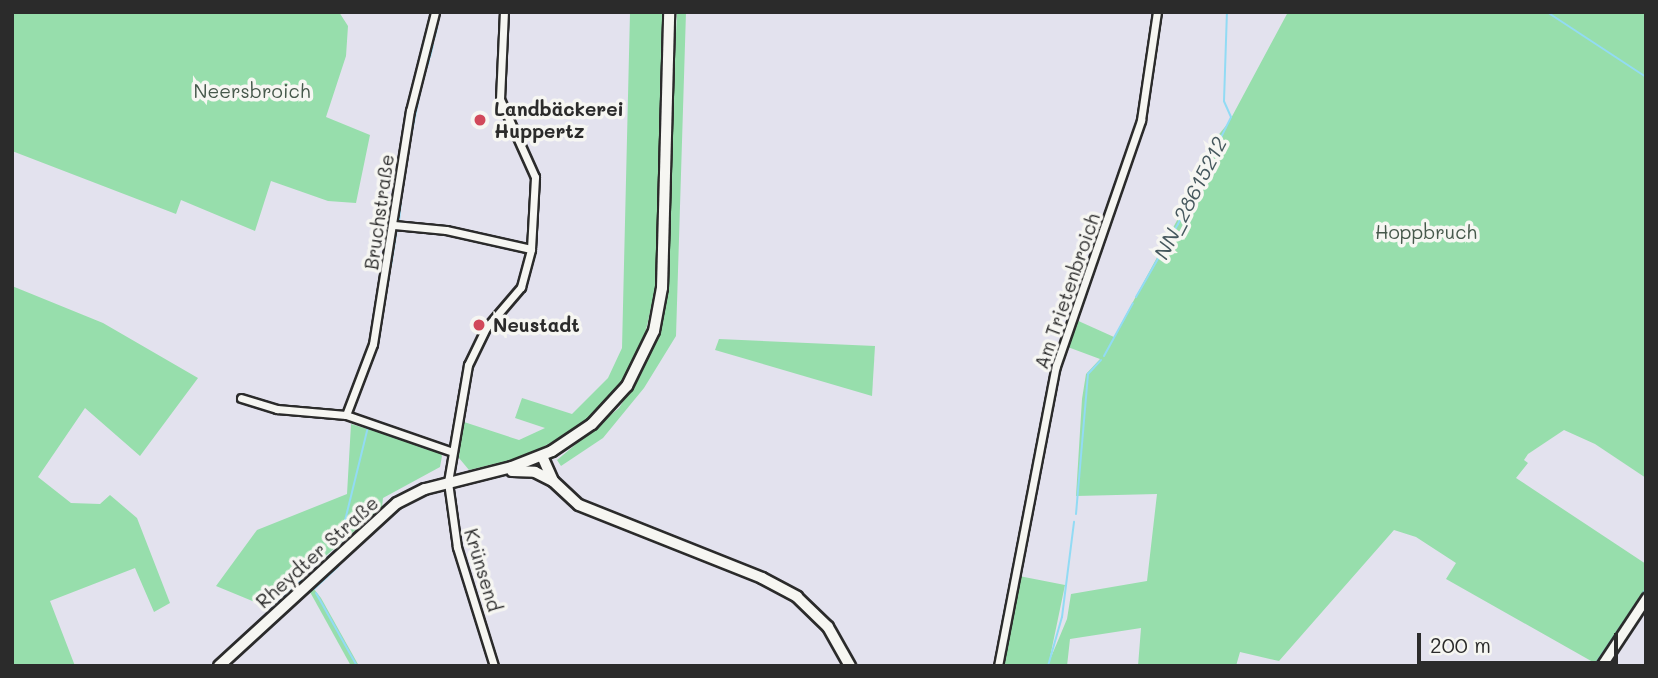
<!DOCTYPE html>
<html>
<head>
<meta charset="utf-8">
<style>
	body { margin:0 }
	#map { position:relative; width:1658px; height:678px; overflow:hidden; background:#e3e2ee; font-family:Mali,sans-serif }
	div>[style] { position:absolute }
	[style*='--x'] { left:calc(var(--x)*1px); top:calc(var(--y)*1px); width:calc(var(--w)*1px); rotate:calc(var(--a)*1deg) }
	.green>* { inset:0; background:#97deac }
	.stream>* { height:2px; margin:-1px; padding:0 1px; transform-origin:1px; border-radius:1px; background:#92dbf4 }
	.roads { filter:drop-shadow(2px 0 #2b2b2b) drop-shadow(-2px 0 #2b2b2b) drop-shadow(0 2px #2b2b2b) drop-shadow(0 -2px #2b2b2b) }
	.minor>* { height:7px; margin:-3.5px; padding:0 3.5px; transform-origin:3.5px; border-radius:3.5px; background:#f6f6f2 }
	.tertiary>* { height:9px; margin:-4.5px; padding:0 4.5px; transform-origin:4.5px; border-radius:4.5px; background:#f6f6f2 }
	.secondary>* { height:10px; margin:-5px; padding:0 5px; transform-origin:5px; border-radius:5px; background:#f6f6f2 }
	.dots>* { width:19px; height:19px; translate:-50% -50%; box-sizing:border-box; border:4px solid #f6f6f2; border-radius:50% }
	span { translate:-50% -50%; white-space:nowrap; text-align:center; line-height:1.15; -webkit-text-stroke:7px #f6f6f2; paint-order:stroke }
	.park-label { font-size:19px; color:#46584b }
	.poi-label { font-size:19px; color:#2b2b2b; font-weight:700 }
	.left { translate:0 -50%; text-align:left }
	.street-label { font-size:19px; color:#2b2b2b }
	.water-label { font-size:21px; color:#45575d; font-style:italic }
	.frame { position:absolute; inset:0; border:14px solid #2b2b2b; pointer-events:none }
	.scale { position:absolute; left:1417px; top:633px; width:201px; height:32px; box-sizing:border-box; border:4px solid #2b2b2b; border-top:0; padding-left:9px; font-size:21px; line-height:24px; white-space:nowrap; color:#2b2b2b; -webkit-text-stroke:5px #f6f6f2; paint-order:stroke }
</style>
</head>
<body>
<div id="map">
	<div class="green">
		<div style="clip-path:polygon(12px 12px,339px 12px,348px 26px,346px 56px,326px 117px,370px 135px,356px 203px,328px 201px,271px 181px,255px 231px,181px 200px,176px 214px,12px 151px)"></div>
		<div style="clip-path:polygon(630px 12px,665px 12px,659px 273px,641px 352px,627px 378px,582px 426px,524px 457px,469px 470px,459px 458px,461px 421px,519px 440px,545px 428px,515px 418px,522px 398px,572px 414px,608px 378px,622px 348px)"></div>
		<div style="clip-path:polygon(677px 12px,686px 12px,676px 336px,644px 388px,603px 438px,561px 466px,557px 460px,619px 408px,642px 372px,663px 319px)"></div>
		<div style="clip-path:polygon(1288px 12px,1646px 12px,1646px 478px,1595px 444px,1564px 430px,1528px 454px,1524px 460px,1528px 463px,1516px 478px,1646px 564px,1646px 598px,1600px 666px,1446px 579px,1456px 563px,1416px 537px,1394px 530px,1279px 661px,1240px 652px,1236px 666px,1138px 666px,1141px 628px,1070px 639px,1067px 666px,1001px 666px,1019px 576px,1065px 585px,1049px 662px,1067px 619px,1071px 594px,1147px 581px,1157px 494px,1076px 496px,1082px 399px,1086px 374px,1100px 359px,1065px 346px,1074px 319px,1114px 337px,1208px 163px,1216px 138px,1229px 122px)"></div>
		<div style="clip-path:polygon(12px 286px,103px 323px,198px 378px,140px 456px,85px 408px,38px 477px,71px 503px,100px 504px,110px 495px,137px 518px,170px 603px,154px 612px,135px 568px,50px 601px,75px 666px,12px 666px)"></div>
		<div style="clip-path:polygon(719px 339px,875px 346px,872px 396px,715px 350px)"></div>
		<div style="clip-path:polygon(351px 424px,438px 450px,442px 456px,440px 467px,383px 498px,382px 507px,267px 607px,216px 586px,257px 530px,347px 494px)"></div>
		<div style="clip-path:polygon(314px 589px,321px 598px,359px 666px,351px 666px,310px 592px)"></div>
	</div>
	<div class="stream">
		<div style="--x:1547;--y:12;--w:118;--a:33.3"></div>
		<div style="--x:437;--y:25;--w:9;--a:-77"></div>
		<div style="--x:434;--y:39;--w:11;--a:-75"></div>
		<div style="--x:430;--y:57;--w:12;--a:-76"></div>
		<div style="--x:425;--y:72;--w:12;--a:-70"></div>
		<div style="--x:412;--y:131;--w:54;--a:-78.3"></div>
		<div style="--x:404;--y:171;--w:17;--a:-80"></div>
		<div style="--x:401;--y:192;--w:16;--a:-79"></div>
		<div style="--x:399;--y:222;--w:25;--a:-85"></div>
		<div style="--x:391;--y:266;--w:37;--a:-81"></div>
		<div style="--x:1136;--y:297;--w:84;--a:-60.1"></div>
		<div style="--x:1178;--y:224;--w:119;--a:-63.6"></div>
		<div style="--x:1231;--y:117;--w:17;--a:-114"></div>
		<div style="--x:1224;--y:101;--w:89;--a:-88.1"></div>
		<div style="--x:382;--y:313;--w:38;--a:-79"></div>
		<div style="--x:379;--y:339;--w:15;--a:-82"></div>
		<div style="--x:1104;--y:356;--w:60;--a:-61.3"></div>
		<div style="--x:1076;--y:514;--w:141;--a:-85.1"></div>
		<div style="--x:1088;--y:374;--w:19;--a:-47"></div>
		<div style="--x:339;--y:545;--w:122;--a:-76.2"></div>
		<div style="--x:314;--y:589;--w:33;--a:-43"></div>
		<div style="--x:316;--y:593;--w:84;--a:60.7"></div>
		<div style="--x:211;--y:666;--w:125;--a:-43.4"></div>
		<div style="--x:1048;--y:666;--w:51;--a:-74.1"></div>
		<div style="--x:1062;--y:617;--w:96;--a:-82.8"></div>
		<div style="--x:1594;--y:666;--w:93;--a:-56"></div>
	</div>
	<div class="roads">
		<div class="minor">
			<div style="--x:394;--y:225;--w:52;--a:5.5"></div>
			<div style="--x:446;--y:230;--w:87;--a:12.6"></div>
			<div style="--x:241;--y:398;--w:38;--a:17"></div>
			<div style="--x:277;--y:409;--w:69;--a:5"></div>
			<div style="--x:346;--y:415;--w:110;--a:19.1"></div>
			<div style="--x:346;--y:415;--w:76;--a:-69.2"></div>
			<div style="--x:373;--y:344;--w:236;--a:-81"></div>
			<div style="--x:410;--y:111;--w:102;--a:-75.8"></div>
			<div style="--x:494;--y:666;--w:125;--a:-107.3"></div>
			<div style="--x:457;--y:547;--w:66;--a:-97.9"></div>
			<div style="--x:448;--y:482;--w:119;--a:-80.3"></div>
			<div style="--x:468;--y:365;--w:41;--a:-64.1"></div>
			<div style="--x:486;--y:328;--w:54;--a:-49.5"></div>
			<div style="--x:521;--y:287;--w:39;--a:-75"></div>
			<div style="--x:531;--y:249;--w:72;--a:-86.8"></div>
			<div style="--x:535;--y:177;--w:85;--a:-114.2"></div>
			<div style="--x:500;--y:99;--w:87;--a:-87.4"></div>
			<div style="--x:998;--y:666;--w:306;--a:-79.1"></div>
			<div style="--x:1056;--y:366;--w:260;--a:-70.9"></div>
			<div style="--x:1141;--y:120;--w:109;--a:-81.6"></div>
		</div>
		<div class="tertiary">
			<div style="--x:1601;--y:666;--w:82;--a:-56.5"></div>
		</div>
		<div class="secondary">
			<div style="--x:542;--y:456;--w:27;--a:66"></div>
			<div style="--x:553;--y:481;--w:35;--a:43"></div>
			<div style="--x:579;--y:505;--w:197;--a:21.7"></div>
			<div style="--x:762;--y:578;--w:40;--a:28"></div>
			<div style="--x:797;--y:597;--w:43;--a:44.1"></div>
			<div style="--x:828;--y:627;--w:45;--a:60.6"></div>
			<div style="--x:512;--y:471;--w:23;--a:2"></div>
			<div style="--x:535;--y:472;--w:20;--a:27"></div>
			<div style="--x:219;--y:666;--w:241;--a:-42.5"></div>
			<div style="--x:397;--y:503;--w:31;--a:-27"></div>
			<div style="--x:425;--y:489;--w:90;--a:-14.2"></div>
			<div style="--x:512;--y:467;--w:43;--a:-21.8"></div>
			<div style="--x:552;--y:451;--w:48;--a:-34"></div>
			<div style="--x:592;--y:424;--w:52;--a:-47.4"></div>
			<div style="--x:627;--y:386;--w:61;--a:-63.9"></div>
			<div style="--x:654;--y:331;--w:44;--a:-79.5"></div>
			<div style="--x:662;--y:288;--w:276;--a:-88.5"></div>
		</div>
	</div>
	<div class="dots">
		<div style="left:480px;top:120px;background:#d1495b"></div>
		<div style="left:479px;top:325px;background:#d1495b"></div>
	</div>
	<div class="park-label">
		<span style="left:252px;top:91px">Neersbroich</span>
		<span style="left:1426px;top:232px">Hoppbruch</span>
	</div>
	<div class="poi-label">
		<span class="left" style="left:494px;top:120px">Landbäckerei<br>Huppertz</span>
		<span class="left" style="left:493px;top:325px">Neustadt</span>
	</div>
	<div class="street-label">
		<span style="left:379px;top:212px;rotate:-82deg">Bruchstraße</span>
		<span style="left:1067px;top:291px;rotate:-71deg">Am Trietenbroich</span>
		<span style="left:317px;top:552px;rotate:-42deg">Rheydter Straße</span>
		<span style="left:483px;top:570px;rotate:73deg">Krünsend</span>
	</div>
	<div class="water-label">
		<span style="left:1190px;top:198px;rotate:-63deg">NN_28615212</span>
	</div>
	<div class="frame"></div>
	<div class="scale">200 m</div>
</div>
</body>
</html>
